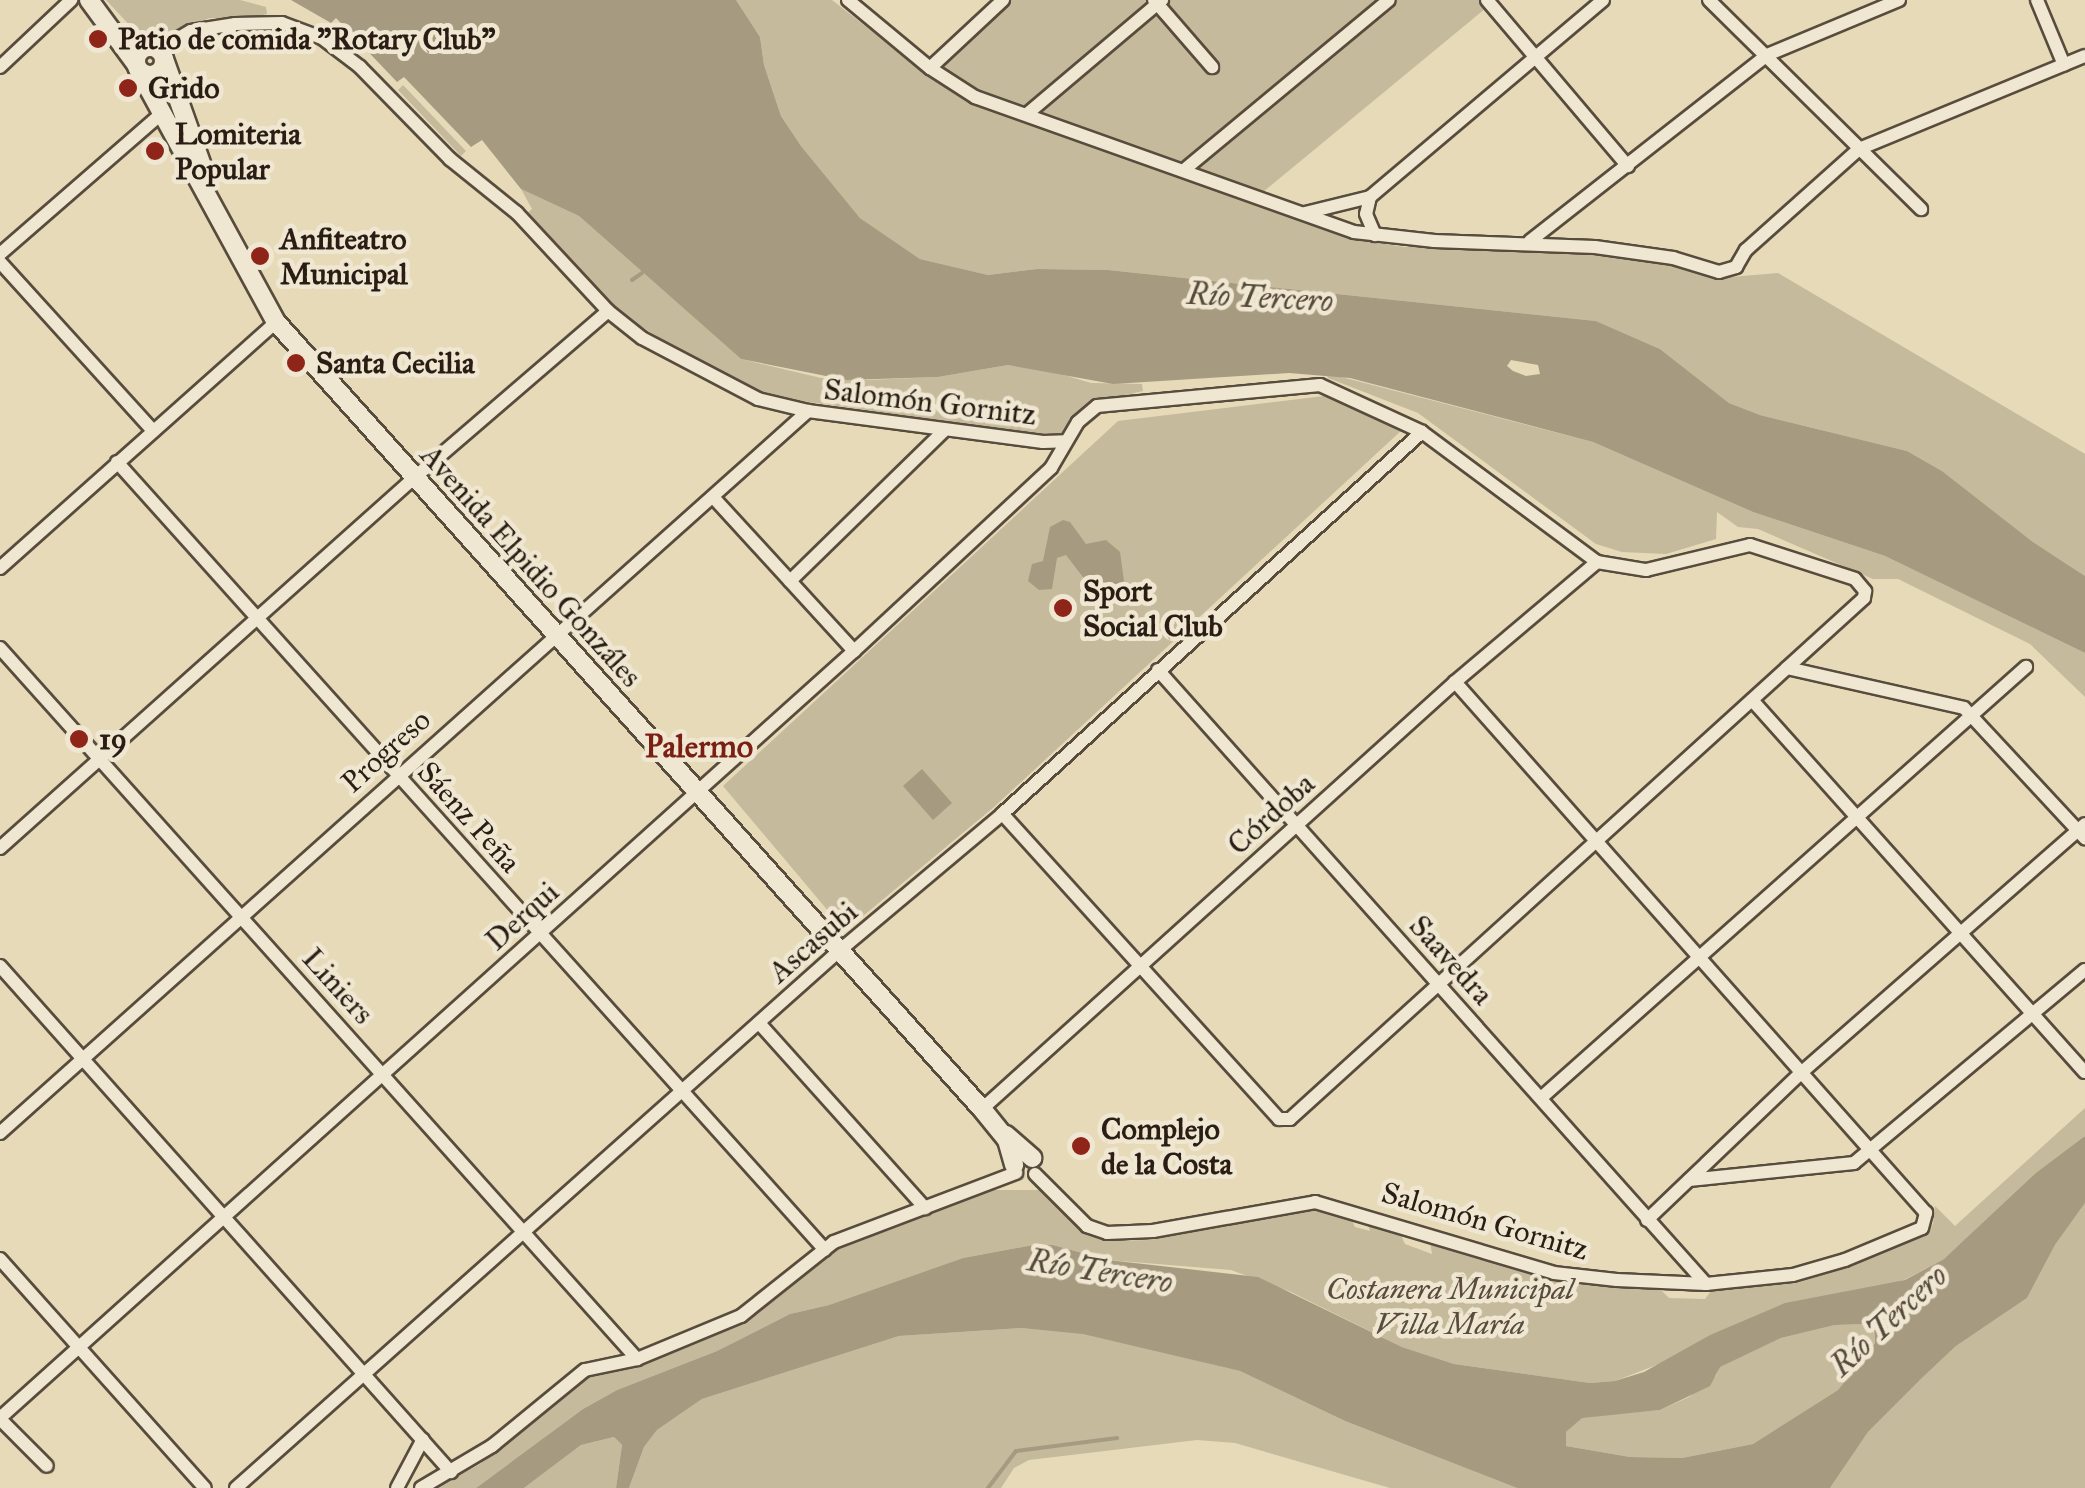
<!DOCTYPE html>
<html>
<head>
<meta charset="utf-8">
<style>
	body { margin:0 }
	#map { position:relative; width:2085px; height:1488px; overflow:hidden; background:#e6dab8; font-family:"IM FELL Great Primer",serif }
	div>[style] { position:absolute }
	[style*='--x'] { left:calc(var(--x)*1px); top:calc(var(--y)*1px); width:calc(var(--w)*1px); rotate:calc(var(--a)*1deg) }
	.green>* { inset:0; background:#c6ba9c }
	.water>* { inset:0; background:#a69a80 }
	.stream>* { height:4px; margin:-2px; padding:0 2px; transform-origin:2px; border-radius:2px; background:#a69a80 }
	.roads { filter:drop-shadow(2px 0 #584c3d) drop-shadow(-2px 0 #584c3d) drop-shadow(0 2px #584c3d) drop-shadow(0 -2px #584c3d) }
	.minor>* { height:12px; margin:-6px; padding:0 6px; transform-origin:6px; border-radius:6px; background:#efe7d1 }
	.secondary>* { height:18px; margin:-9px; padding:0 9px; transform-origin:9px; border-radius:9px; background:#efe7d1 }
	.secondary>.ring { margin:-9px; padding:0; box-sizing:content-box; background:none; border:18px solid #efe7d1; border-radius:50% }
	.dots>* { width:28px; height:28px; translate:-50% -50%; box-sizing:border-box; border:5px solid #efe7d1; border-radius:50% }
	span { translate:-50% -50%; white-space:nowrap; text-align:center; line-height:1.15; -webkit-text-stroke:9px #efe7d1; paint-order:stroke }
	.poi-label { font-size:30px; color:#291d14; font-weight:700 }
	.left { translate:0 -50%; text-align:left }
	.street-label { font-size:30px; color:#291d14 }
	.park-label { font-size:30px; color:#584c3d; font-style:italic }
	.water-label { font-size:32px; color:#55493a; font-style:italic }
	.neighbourhood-label { font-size:32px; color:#7a1f14; font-weight:700 }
</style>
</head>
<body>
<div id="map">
	<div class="green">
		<div style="clip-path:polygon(106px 0,240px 0,266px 7px,267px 14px,245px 19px,210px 18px,152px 38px,135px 31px)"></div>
		<div style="clip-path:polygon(736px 0,832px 0,938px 83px,966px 99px,1355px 239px,1404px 247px,1543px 246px,1673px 261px,1719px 278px,1778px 273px,2085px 454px,2085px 576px,2033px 542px,1942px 471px,1907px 451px,1760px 415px,1729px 403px,1660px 349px,1596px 321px,1108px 270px,1037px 269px,988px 275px,920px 259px,860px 218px,801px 146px,781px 116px,764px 65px,760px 37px)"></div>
		<div style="clip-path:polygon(1010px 0,1480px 0,1486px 8px,1263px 192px,973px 89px,945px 69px,944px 61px)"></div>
		<div style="clip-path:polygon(403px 85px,466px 151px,461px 156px,398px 90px)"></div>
		<div style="clip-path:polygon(521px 189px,579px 216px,741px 359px,821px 378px,868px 380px,938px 377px,1008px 365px,1044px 369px,1091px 383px,1142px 384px,1143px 391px,1091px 403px,1066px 434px,1051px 436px,766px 396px,728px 381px,623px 315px,525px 215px,532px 209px)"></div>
		<div style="clip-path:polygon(313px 346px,417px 462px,411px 460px)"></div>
		<div style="clip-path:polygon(1326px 373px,1593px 442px,1753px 512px,1885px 556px,2085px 653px,2085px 697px,2030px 644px,1898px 579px,1873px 579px,1758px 529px,1738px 527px,1717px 512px,1716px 539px,1666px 554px,1622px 552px,1596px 544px,1418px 413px,1328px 378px)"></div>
		<div style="clip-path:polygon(1324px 396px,1403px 429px,994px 807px,845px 931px,723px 786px,1118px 421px)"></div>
		<div style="clip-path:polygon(2085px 1108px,2085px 1136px,1944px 1259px,1904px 1280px,1710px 1335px,1667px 1361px,1615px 1381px,1590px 1383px,1454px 1364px,1402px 1347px,1291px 1292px,1231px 1270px,1108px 1260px,1053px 1245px,1033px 1245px,963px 1258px,829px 1305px,790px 1314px,717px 1351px,617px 1390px,583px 1409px,476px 1488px,436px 1488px,480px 1464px,587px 1377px,640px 1365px,728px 1329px,775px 1300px,840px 1247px,991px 1190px,1044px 1190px,1086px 1233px,1105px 1241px,1151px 1240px,1277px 1212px,1316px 1209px,1350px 1216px,1355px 1227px,1370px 1231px,1367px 1221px,1399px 1231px,1405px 1244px,1432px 1254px,1430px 1242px,1551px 1280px,1661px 1290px,1669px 1298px,1705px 1299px,1711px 1291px,1797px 1283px,1848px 1267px,1925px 1235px,1933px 1224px,1935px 1206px,1955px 1226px)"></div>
		<div style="clip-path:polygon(2085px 1203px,2085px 1488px,1830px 1488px,1868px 1432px,1923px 1377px,1956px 1346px,2027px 1298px,2055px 1245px)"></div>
		<div style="clip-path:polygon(1866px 1324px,1873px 1328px,1875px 1343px,1838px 1390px,1753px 1444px,1682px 1458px,1630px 1457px,1566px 1446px,1566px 1432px,1582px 1417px,1660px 1410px,1689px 1397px,1716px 1376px,1719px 1367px,1781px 1338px,1835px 1325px)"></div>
		<div style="clip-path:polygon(1021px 1328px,1083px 1333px,1240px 1371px,1345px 1421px,1517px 1488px,1390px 1488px,1235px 1443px,1197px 1440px,1029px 1460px,1014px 1468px,1001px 1488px,629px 1488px,644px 1447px,657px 1430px,702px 1399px,899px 1336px)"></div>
		<div style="clip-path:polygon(614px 1437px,622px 1445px,616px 1488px,524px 1488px,581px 1445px)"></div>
	</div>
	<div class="water">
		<div style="clip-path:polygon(evenodd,291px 0,736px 0,760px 37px,764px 65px,781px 116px,801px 146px,860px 218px,920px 259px,988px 275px,1037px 269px,1108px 270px,1596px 321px,1660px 349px,1729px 403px,1760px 415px,1907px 451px,1942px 471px,2033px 542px,2085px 576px,2085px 653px,1885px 556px,1753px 512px,1593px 442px,1350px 378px,1289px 373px,1113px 384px,1008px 365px,938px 377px,846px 380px,741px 359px,579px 216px,521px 189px,482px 140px,471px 147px,404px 77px,397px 82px,336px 18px,331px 23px,291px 0,1511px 360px,1538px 365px,1540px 374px,1526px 376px,1513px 371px,1507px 366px,1511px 360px)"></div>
		<div style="clip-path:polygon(1063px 520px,1070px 522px,1086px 544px,1106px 540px,1120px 552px,1124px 581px,1109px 598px,1099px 598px,1066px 555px,1057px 558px,1052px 589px,1039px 590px,1028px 581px,1032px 564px,1043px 561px,1050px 527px)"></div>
		<div style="clip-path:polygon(922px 769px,952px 803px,933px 820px,903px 786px)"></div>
		<div style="clip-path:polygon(evenodd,2085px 1136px,2085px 1203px,2055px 1245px,2027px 1298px,1956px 1346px,1923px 1377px,1868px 1432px,1830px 1488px,1517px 1488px,1345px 1421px,1240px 1371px,1083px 1334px,1021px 1328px,899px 1336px,702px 1399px,657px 1430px,644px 1447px,629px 1488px,616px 1488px,622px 1445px,614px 1437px,581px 1445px,524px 1488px,476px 1488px,583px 1409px,617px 1390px,717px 1351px,790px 1314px,829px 1305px,963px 1258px,1033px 1245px,1053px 1245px,1108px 1260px,1258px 1277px,1402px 1347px,1454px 1364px,1590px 1383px,1615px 1381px,1644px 1372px,1710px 1335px,1785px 1303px,1905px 1280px,1944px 1259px,2036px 1173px,2085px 1136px,1866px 1324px,1874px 1328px,1875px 1343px,1838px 1390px,1753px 1444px,1682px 1458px,1630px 1457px,1566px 1446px,1566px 1432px,1582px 1418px,1660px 1410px,1710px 1386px,1720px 1367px,1781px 1338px,1835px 1325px,1866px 1324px)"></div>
	</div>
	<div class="stream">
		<div style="--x:632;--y:280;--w:12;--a:-35"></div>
		<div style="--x:988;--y:1488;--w:46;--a:-52.9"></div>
		<div style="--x:1016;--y:1451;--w:102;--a:-7.3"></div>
	</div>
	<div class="roads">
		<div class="minor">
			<div style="--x:848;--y:0;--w:107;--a:39.7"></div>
			<div style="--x:930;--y:68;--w:54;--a:32.8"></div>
			<div style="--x:975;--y:97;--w:402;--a:19.6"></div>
			<div style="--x:1354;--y:232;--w:81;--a:6.4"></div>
			<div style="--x:1434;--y:241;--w:161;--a:2.1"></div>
			<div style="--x:1595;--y:247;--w:79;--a:8"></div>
			<div style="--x:1673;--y:258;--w:48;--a:16.9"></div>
			<div style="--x:1719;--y:272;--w:18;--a:-16"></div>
			<div style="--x:1736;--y:267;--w:20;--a:-60"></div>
			<div style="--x:1746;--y:250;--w:152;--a:-41.8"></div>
			<div style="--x:1859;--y:149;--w:244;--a:-22.4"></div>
			<div style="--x:1154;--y:0;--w:89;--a:49.1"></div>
			<div style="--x:1487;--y:0;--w:218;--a:49.7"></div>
			<div style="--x:1709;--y:0;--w:298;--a:44.6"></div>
			<div style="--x:2037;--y:0;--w:70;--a:67.4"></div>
			<div style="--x:159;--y:50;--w:37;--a:-31"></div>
			<div style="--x:191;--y:31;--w:45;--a:-9"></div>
			<div style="--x:235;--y:24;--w:47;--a:-1.2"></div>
			<div style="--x:282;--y:23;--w:43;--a:20.6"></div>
			<div style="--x:322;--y:38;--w:48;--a:37.3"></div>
			<div style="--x:360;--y:67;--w:129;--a:45.6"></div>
			<div style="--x:450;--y:159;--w:86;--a:38.9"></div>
			<div style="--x:517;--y:213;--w:134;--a:47.1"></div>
			<div style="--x:608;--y:311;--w:43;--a:38.5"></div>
			<div style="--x:642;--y:338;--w:131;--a:27.7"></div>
			<div style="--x:758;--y:399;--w:51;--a:13.5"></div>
			<div style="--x:808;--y:411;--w:237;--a:7.5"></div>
			<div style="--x:1043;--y:442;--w:23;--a:-2"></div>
			<div style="--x:0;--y:67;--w:98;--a:-43.3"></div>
			<div style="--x:930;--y:68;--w:100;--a:-43"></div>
			<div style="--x:1027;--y:114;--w:177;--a:-40.2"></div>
			<div style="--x:1184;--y:170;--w:266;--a:-39.7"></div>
			<div style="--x:1370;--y:197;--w:17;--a:103"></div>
			<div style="--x:1366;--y:214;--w:23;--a:67"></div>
			<div style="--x:1305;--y:213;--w:67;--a:-13.8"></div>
			<div style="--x:1370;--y:197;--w:305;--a:-40.2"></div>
			<div style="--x:1530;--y:241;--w:301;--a:-38.1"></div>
			<div style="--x:1767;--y:55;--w:143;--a:-22.6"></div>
			<div style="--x:0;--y:254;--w:213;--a:-41"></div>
			<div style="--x:0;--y:262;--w:228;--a:47.8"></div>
			<div style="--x:117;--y:462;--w:1059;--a:48.06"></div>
			<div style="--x:713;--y:497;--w:209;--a:47.5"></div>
			<div style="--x:0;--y:568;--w:370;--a:-41.7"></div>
			<div style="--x:790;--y:581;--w:216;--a:-44.3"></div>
			<div style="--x:0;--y:648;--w:955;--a:48.14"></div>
			<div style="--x:1787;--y:668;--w:181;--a:12.7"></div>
			<div style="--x:1964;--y:708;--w:178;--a:47.1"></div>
			<div style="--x:1158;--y:670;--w:823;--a:48.25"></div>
			<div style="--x:1752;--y:700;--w:499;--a:48.2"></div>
			<div style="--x:0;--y:848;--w:555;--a:-41.79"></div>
			<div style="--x:414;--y:478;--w:256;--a:-40.7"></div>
			<div style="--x:0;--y:966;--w:678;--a:48.29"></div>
			<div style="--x:759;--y:1023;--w:249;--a:48.1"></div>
			<div style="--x:1541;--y:1098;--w:649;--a:-41.63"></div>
			<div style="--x:982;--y:1109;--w:637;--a:-42.07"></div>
			<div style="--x:1455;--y:682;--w:186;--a:-40.2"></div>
			<div style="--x:0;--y:1133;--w:1084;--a:-41.78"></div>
			<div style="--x:1035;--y:1174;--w:74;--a:45"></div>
			<div style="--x:1087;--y:1226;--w:21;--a:19"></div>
			<div style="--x:1107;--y:1233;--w:46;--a:-2.5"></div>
			<div style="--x:1153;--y:1231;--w:165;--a:-10.1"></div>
			<div style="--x:1315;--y:1202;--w:249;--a:16.5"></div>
			<div style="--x:1554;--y:1273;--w:63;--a:6.3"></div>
			<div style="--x:1617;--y:1280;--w:89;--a:2.6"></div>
			<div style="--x:1706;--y:1284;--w:87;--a:-5.9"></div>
			<div style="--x:1793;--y:1275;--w:54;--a:-16.1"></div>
			<div style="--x:1845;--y:1260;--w:83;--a:-22.6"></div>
			<div style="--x:1922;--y:1228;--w:16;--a:-75"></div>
			<div style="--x:1926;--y:1213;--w:710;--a:-131.57"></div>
			<div style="--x:1689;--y:1180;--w:166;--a:-5.9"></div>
			<div style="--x:1854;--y:1163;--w:301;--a:-39.9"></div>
			<div style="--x:1647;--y:1220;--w:214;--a:-43.7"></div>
			<div style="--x:1802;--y:1072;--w:376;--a:-41.2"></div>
			<div style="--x:0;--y:1259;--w:307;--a:48.2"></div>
			<div style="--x:0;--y:1418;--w:1148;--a:-41.93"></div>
			<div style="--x:854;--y:651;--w:269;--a:-42.9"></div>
			<div style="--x:1051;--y:468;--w:53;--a:-59.6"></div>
			<div style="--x:1078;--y:422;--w:25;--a:-40"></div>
			<div style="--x:1097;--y:406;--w:224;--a:-5.4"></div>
			<div style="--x:1320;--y:385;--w:112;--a:24.7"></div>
			<div style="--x:1422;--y:432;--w:218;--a:36.6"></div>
			<div style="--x:1597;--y:562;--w:50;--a:9.3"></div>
			<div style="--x:1646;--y:570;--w:107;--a:-13.5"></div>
			<div style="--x:1750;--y:545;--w:110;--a:17.9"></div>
			<div style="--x:1855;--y:579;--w:16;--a:50"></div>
			<div style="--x:1865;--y:591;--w:7;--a:98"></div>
			<div style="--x:1864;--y:598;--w:775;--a:137.77"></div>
			<div style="--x:1290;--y:1119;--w:11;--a:180"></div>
			<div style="--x:1279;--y:1119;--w:412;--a:-132.2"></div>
			<div style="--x:0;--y:1419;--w:66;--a:45"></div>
			<div style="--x:236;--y:1488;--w:807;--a:-41.69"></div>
			<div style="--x:839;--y:951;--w:213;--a:-40"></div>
			<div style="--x:1002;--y:814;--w:568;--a:-42.29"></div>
			<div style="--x:397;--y:1488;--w:55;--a:-62"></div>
			<div style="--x:421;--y:1488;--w:82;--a:-30.6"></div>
			<div style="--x:492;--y:1446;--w:120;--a:-39.3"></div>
			<div style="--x:585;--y:1370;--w:53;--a:-11.9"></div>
			<div style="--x:637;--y:1359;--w:113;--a:-22.5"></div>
			<div style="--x:741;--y:1316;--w:119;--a:-38.5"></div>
			<div style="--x:834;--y:1242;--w:195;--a:-20.8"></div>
		</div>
		<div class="secondary">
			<div style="--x:89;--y:0;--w:79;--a:53.7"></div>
			<div class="ring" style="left:136px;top:47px;width:10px;height:10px"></div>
			<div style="--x:164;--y:59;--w:122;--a:70.4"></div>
			<div style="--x:138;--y:69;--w:288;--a:61.4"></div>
			<div style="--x:276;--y:322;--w:1057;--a:48.11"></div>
			<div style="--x:982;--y:1109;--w:40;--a:51"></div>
			<div style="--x:1007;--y:1140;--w:26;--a:74"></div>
			<div style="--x:1006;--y:1135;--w:35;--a:41"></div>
		</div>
	</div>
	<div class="dots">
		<div style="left:98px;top:39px;background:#8f2418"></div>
		<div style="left:128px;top:88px;background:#8f2418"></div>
		<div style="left:155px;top:151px;background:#8f2418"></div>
		<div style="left:260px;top:256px;background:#8f2418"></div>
		<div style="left:296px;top:363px;background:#8f2418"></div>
		<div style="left:1063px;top:608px;background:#8f2418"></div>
		<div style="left:79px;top:739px;background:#8f2418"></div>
		<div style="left:1081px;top:1146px;background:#8f2418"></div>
	</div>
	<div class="poi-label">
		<span class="left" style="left:118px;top:39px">Patio de comida "Rotary Club"</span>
		<span class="left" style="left:148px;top:88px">Grido</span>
		<span class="left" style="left:175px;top:151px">Lomiteria<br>Popular</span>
		<span class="left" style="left:280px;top:256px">Anfiteatro<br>Municipal</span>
		<span class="left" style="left:316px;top:363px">Santa Cecilia</span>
		<span class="left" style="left:1083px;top:608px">Sport<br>Social Club</span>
		<span class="left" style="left:99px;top:739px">19</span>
		<span class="left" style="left:1101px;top:1146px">Complejo<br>de la Costa</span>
	</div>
	<div class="street-label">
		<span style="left:930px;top:402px;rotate:7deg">Salomón Gornitz</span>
		<span style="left:531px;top:566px;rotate:48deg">Avenida Elpidio Gonzáles</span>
		<span style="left:386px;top:751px;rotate:-42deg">Progreso</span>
		<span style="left:1271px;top:814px;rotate:-42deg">Córdoba</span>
		<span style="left:469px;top:817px;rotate:48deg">Sáenz Peña</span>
		<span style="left:522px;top:916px;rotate:-42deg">Derqui</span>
		<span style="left:813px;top:942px;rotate:-41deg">Ascasubi</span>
		<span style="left:1451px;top:960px;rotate:48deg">Saavedra</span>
		<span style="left:338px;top:986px;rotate:48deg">Liniers</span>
		<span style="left:1485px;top:1221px;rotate:16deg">Salomón Gornitz</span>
	</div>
	<div class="park-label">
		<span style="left:1450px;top:1306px">Costanera Municipal<br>Villa María</span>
	</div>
	<div class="water-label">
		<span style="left:1260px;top:298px;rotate:3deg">Río Tercero</span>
		<span style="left:1100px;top:1272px;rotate:9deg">Río Tercero</span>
		<span style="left:1889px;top:1321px;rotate:-43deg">Río Tercero</span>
	</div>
	<div class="neighbourhood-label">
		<span style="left:699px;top:747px">Palermo</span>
	</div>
</div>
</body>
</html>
